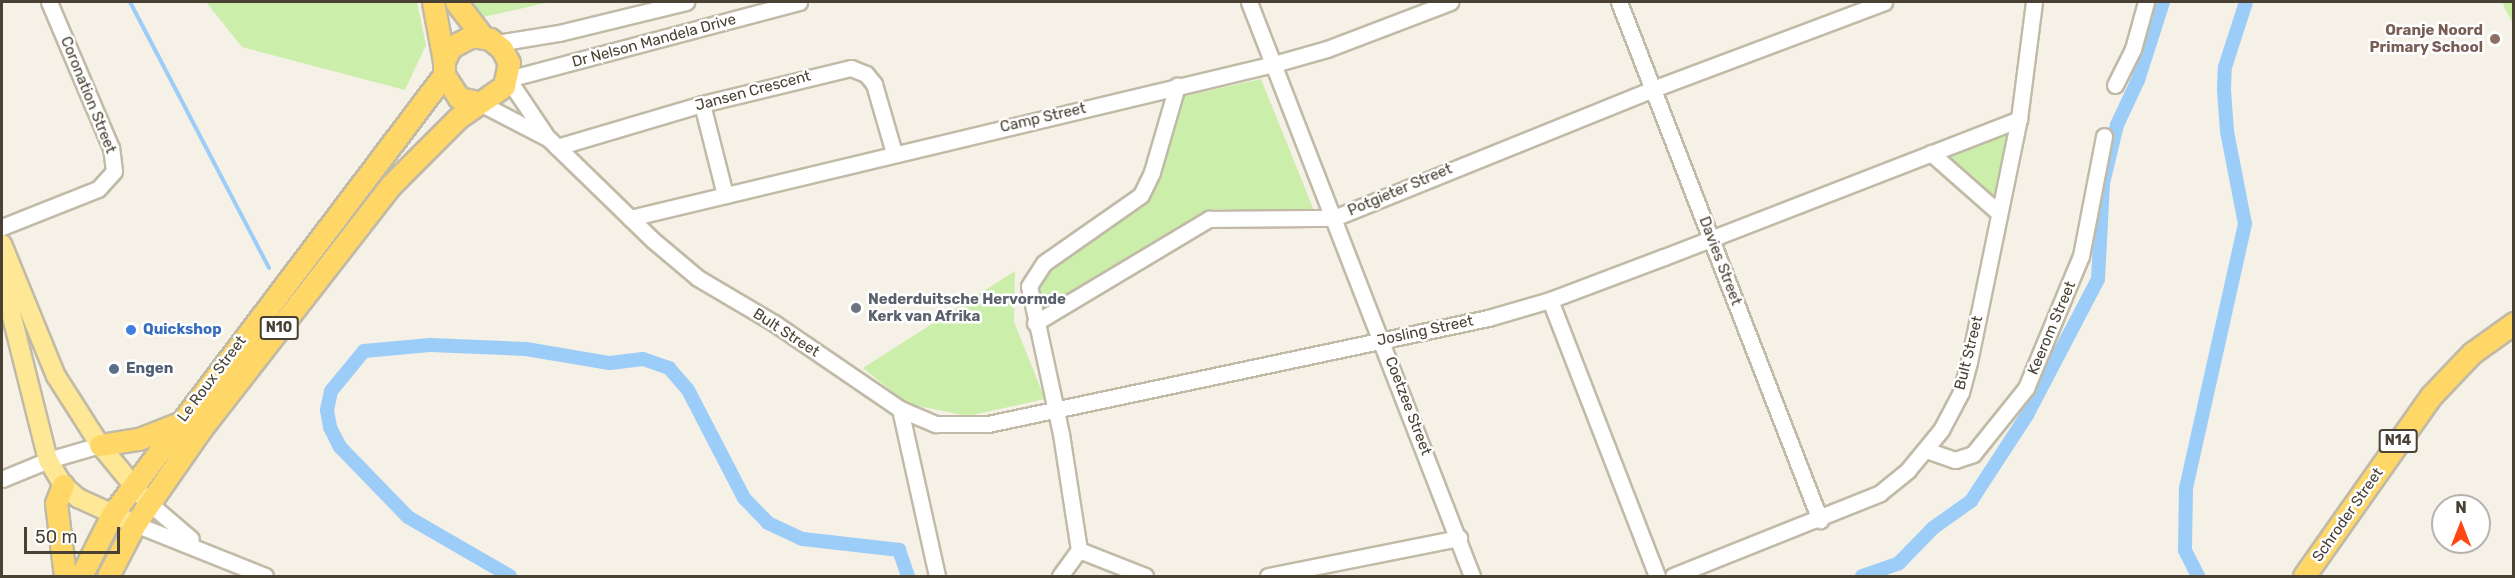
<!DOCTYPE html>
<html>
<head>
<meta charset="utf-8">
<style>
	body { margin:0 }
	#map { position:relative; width:2515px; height:578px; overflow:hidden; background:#f5f1e6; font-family:Rubik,sans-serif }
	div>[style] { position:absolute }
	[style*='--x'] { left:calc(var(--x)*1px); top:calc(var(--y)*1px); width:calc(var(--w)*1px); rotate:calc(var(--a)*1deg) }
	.green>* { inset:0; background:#cbeeaa }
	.stream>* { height:4px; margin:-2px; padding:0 2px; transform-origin:2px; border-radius:2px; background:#9cccf8 }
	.canal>* { height:14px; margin:-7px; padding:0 7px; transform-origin:7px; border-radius:7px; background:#9cccf8 }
	.roads { filter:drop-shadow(2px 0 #c1baa7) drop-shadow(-2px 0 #c1baa7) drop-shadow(0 2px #c1baa7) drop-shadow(0 -2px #c1baa7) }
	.minor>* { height:15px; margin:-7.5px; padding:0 7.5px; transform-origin:7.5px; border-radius:7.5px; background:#fff }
	.major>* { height:18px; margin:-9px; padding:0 9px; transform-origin:9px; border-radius:9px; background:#ffe895 }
	.highway>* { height:21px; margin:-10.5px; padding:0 10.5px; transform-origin:10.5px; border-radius:10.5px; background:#ffd767 }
	.dots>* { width:16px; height:16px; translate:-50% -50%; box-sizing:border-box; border:3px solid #fff; border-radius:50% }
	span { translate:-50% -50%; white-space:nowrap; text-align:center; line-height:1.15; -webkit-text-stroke:5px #fff; paint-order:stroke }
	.shield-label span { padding:2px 4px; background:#fff; border:2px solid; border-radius:4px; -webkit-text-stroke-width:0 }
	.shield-label { font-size:14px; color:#494234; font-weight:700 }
	.education-label { font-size:15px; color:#785e54; font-weight:700 }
	.right { translate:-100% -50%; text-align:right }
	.street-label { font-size:15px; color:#494234 }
	.worship-label { font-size:15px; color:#5b616d; font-weight:700 }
	.left { translate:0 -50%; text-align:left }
	.shop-label { font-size:15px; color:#366cbe; font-weight:700 }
	.service-label { font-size:15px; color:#4e5e75; font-weight:700 }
	.frame { position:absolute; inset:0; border:3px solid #494234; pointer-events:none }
	.north { position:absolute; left:2431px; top:494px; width:60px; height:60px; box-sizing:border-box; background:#fff; border:2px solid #b6b3ae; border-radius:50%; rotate:0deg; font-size:16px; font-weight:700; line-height:24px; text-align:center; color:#494234 }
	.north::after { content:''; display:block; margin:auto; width:21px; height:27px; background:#ff4613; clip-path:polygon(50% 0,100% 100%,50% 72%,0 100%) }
	.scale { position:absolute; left:24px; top:527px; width:96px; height:27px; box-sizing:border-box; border:3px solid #494234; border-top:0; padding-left:8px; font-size:18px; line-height:21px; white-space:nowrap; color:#494234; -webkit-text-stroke:4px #fff; paint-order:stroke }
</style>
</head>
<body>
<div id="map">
	<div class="green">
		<div style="clip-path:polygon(206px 2px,417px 2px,426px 45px,405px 90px,242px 47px)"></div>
		<div style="clip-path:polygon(463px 2px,550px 2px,479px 18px)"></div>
		<div style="clip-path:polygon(2503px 2px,2513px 2px,2513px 23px,2504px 7px)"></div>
		<div style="clip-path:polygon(1261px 79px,1315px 213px,1214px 209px,1043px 312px,1036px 287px,1047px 271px,1145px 201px,1181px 97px)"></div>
		<div style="clip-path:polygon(2008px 125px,1995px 199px,1942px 153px)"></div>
		<div style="clip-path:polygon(1015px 271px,1014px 322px,1045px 399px,968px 416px,908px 404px,863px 368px)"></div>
	</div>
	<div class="stream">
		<div style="--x:130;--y:2;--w:300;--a:62.4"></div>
	</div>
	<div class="canal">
		<div style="--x:510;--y:576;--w:118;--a:-150"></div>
		<div style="--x:408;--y:517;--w:98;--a:-134.2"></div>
		<div style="--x:340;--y:447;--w:22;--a:-117"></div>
		<div style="--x:330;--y:427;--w:17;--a:-100"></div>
		<div style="--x:327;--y:410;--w:19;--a:-78"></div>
		<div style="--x:331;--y:391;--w:52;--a:-50.5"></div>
		<div style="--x:364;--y:351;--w:66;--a:-5.2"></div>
		<div style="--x:430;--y:345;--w:96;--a:2.4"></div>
		<div style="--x:526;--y:349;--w:85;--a:9.5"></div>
		<div style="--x:610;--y:363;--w:33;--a:-7"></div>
		<div style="--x:643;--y:359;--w:28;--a:19"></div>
		<div style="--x:669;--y:368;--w:29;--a:49"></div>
		<div style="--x:688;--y:390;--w:122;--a:62.6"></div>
		<div style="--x:744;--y:498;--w:35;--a:46"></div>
		<div style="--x:768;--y:523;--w:38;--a:25"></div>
		<div style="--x:803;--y:539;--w:97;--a:6.5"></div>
		<div style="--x:899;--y:550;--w:28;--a:71"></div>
		<div style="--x:1862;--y:576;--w:39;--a:-19"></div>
		<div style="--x:1899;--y:563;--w:49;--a:-45.8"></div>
		<div style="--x:1933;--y:528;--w:47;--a:-35.4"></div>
		<div style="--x:1971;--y:501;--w:103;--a:-56.9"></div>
		<div style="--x:2027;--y:415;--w:153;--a:-62.4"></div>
		<div style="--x:2098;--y:279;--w:96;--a:-87"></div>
		<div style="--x:2103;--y:183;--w:60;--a:-76.4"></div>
		<div style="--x:2117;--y:125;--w:50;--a:-65"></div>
		<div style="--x:2138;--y:80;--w:82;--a:-72.2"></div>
		<div style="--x:2198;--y:576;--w:29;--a:-117"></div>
		<div style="--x:2185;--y:550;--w:62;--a:-89.1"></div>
		<div style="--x:2186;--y:488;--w:271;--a:-77.4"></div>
		<div style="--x:2245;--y:224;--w:95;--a:-101"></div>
		<div style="--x:2227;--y:131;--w:41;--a:-94.2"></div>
		<div style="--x:2224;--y:90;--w:23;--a:-88"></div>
		<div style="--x:2225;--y:67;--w:68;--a:-72.1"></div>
	</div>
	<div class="roads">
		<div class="minor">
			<div style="--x:1249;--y:2;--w:616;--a:68.77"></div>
			<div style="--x:1619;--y:2;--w:556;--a:68.79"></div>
			<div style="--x:497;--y:43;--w:63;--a:-9.2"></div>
			<div style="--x:559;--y:33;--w:131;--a:-13.7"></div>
			<div style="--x:508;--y:79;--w:301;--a:-14.8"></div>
			<div style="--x:508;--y:79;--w:70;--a:56.1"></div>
			<div style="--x:2115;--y:85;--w:40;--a:-63.4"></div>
			<div style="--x:2133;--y:49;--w:49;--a:-74.5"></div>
			<div style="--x:478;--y:102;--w:80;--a:27.5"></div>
			<div style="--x:549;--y:139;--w:146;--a:44.2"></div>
			<div style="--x:654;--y:241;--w:57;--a:40.1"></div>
			<div style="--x:698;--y:278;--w:88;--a:30.6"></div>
			<div style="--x:774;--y:323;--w:153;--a:34.3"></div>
			<div style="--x:900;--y:409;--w:171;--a:77.5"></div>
			<div style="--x:702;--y:104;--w:94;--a:75.8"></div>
			<div style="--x:557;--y:147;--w:151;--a:-16.5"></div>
			<div style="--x:702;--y:104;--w:153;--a:-13.6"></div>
			<div style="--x:851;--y:68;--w:16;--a:22"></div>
			<div style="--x:866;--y:74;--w:13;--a:51"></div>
			<div style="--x:874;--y:84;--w:72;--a:73.8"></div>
			<div style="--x:1931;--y:153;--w:89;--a:41.4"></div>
			<div style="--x:630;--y:218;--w:662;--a:-13.45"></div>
			<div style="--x:1274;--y:64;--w:55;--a:-15.8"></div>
			<div style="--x:1327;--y:49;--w:132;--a:-20.9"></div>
			<div style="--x:2;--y:227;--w:103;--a:-21.6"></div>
			<div style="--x:98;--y:189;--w:24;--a:-48"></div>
			<div style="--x:114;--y:171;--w:23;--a:-97"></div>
			<div style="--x:111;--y:148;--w:159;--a:-113"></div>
			<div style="--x:1550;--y:300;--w:296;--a:68.8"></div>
			<div style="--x:1035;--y:323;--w:203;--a:-30.9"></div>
			<div style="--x:1209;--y:219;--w:125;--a:-0.5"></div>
			<div style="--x:1334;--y:218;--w:344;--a:-22"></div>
			<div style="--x:1653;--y:89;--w:247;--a:-20.6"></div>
			<div style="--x:900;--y:409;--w:39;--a:23"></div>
			<div style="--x:936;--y:424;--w:52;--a:0"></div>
			<div style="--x:988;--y:424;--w:511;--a:-11.97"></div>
			<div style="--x:1488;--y:318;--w:65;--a:-16.2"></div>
			<div style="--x:1550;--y:300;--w:122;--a:-20.7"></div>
			<div style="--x:1664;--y:257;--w:381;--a:-21.2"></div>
			<div style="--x:1926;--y:450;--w:31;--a:19"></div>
			<div style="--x:1955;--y:460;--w:19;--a:-18"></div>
			<div style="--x:1973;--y:454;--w:85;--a:-51.2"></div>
			<div style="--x:2026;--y:388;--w:143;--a:-67.4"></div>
			<div style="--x:2081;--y:256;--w:122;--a:-79.1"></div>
			<div style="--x:2;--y:479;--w:50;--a:-22.4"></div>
			<div style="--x:48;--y:460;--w:54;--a:-16.1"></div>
			<div style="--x:149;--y:503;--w:55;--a:40.6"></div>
			<div style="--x:135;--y:524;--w:140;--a:21.8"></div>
			<div style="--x:1079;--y:550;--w:71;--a:21.5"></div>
			<div style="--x:1060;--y:576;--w:32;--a:-54"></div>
			<div style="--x:1079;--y:550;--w:117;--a:-98.8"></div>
			<div style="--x:1061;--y:434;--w:151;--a:-102.2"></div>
			<div style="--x:1029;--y:286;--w:27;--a:-57"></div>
			<div style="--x:1044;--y:263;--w:118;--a:-35"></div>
			<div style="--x:1141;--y:195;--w:25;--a:-64"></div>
			<div style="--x:1152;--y:172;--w:90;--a:-73.8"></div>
			<div style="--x:1268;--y:576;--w:195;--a:-11.3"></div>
			<div style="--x:1673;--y:576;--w:223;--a:-21.8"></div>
			<div style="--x:1880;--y:493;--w:36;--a:-39"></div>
			<div style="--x:1908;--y:470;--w:52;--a:-50.5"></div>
			<div style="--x:1941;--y:430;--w:43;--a:-62.2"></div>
			<div style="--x:1961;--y:392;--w:31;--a:-75"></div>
			<div style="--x:1969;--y:362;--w:248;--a:-78.4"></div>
			<div style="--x:2019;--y:119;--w:118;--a:-82.7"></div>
		</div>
		<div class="major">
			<div style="--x:2;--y:244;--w:143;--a:67.8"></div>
			<div style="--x:56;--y:376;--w:82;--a:57.5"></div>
			<div style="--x:100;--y:445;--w:65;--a:50.6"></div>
			<div style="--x:2;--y:277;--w:189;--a:75.9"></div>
			<div style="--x:48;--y:460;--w:29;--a:59"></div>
			<div style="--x:63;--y:485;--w:20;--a:41"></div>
			<div style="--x:78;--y:498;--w:63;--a:24.5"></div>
		</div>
		<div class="highway">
			<div style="--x:433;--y:2;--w:60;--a:79.4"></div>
			<div style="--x:456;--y:2;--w:44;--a:52.4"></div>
			<div style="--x:100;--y:445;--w:39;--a:-9"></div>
			<div style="--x:139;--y:439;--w:41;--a:-21.5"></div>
			<div style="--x:63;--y:485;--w:19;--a:111"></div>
			<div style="--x:56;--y:503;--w:74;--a:83"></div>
			<div style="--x:81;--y:576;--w:71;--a:-63.1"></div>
			<div style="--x:113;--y:513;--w:549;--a:-52.92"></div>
			<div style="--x:108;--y:576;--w:59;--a:-62.6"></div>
			<div style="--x:135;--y:524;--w:116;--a:-55.2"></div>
			<div style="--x:201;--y:429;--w:309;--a:-52.1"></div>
			<div style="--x:391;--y:185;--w:95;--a:-45"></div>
			<div style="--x:458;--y:118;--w:56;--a:-34.8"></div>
			<div style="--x:504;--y:86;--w:24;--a:-78"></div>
			<div style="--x:509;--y:63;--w:16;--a:-117"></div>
			<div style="--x:502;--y:49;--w:16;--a:-140"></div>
			<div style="--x:490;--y:39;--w:18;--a:-171"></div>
			<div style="--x:472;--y:36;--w:24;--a:152"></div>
			<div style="--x:451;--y:47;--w:16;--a:117"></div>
			<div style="--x:444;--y:61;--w:14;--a:90"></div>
			<div style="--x:444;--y:75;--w:27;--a:57"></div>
			<div style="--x:459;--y:98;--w:19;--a:12"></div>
			<div style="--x:2304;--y:576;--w:220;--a:-54.8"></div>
			<div style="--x:2431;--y:396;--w:59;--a:-46.4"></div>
			<div style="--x:2472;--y:353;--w:52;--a:-35.5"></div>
		</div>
	</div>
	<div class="dots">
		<div style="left:2495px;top:39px;background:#8d6e63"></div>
		<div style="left:856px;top:308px;background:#6b7280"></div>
		<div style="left:131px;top:330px;background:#3f7fe0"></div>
		<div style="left:114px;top:369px;background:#5c6f8a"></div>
	</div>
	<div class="shield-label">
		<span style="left:279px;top:328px">N10</span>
		<span style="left:2398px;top:441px">N14</span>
	</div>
	<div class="education-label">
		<span class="right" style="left:2483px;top:39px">Oranje Noord<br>Primary School</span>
	</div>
	<div class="street-label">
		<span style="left:654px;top:41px;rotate:-15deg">Dr Nelson Mandela Drive</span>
		<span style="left:753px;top:91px;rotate:-15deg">Jansen Crescent</span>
		<span style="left:88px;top:95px;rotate:68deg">Coronation Street</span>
		<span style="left:1043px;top:118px;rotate:-13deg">Camp Street</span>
		<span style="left:1400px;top:190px;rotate:-23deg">Potgieter Street</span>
		<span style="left:1720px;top:261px;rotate:69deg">Davies Street</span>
		<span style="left:2052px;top:328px;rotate:-67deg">Keerom Street</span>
		<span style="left:1425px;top:331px;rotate:-12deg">Josling Street</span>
		<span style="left:786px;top:333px;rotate:33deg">Bult Street</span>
		<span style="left:1969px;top:353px;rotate:-76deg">Bult Street</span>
		<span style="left:212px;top:379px;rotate:-53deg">Le Roux Street</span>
		<span style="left:1408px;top:406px;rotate:69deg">Coetzee Street</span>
		<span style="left:2348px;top:515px;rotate:-55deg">Schroder Street</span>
	</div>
	<div class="worship-label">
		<span class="left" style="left:868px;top:308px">Nederduitsche Hervormde<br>Kerk van Afrika</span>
	</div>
	<div class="shop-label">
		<span class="left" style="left:143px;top:330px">Quickshop</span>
	</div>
	<div class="service-label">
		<span class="left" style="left:126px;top:369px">Engen</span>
	</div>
	<div class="frame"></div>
	<div class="north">N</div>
	<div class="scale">50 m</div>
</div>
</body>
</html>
